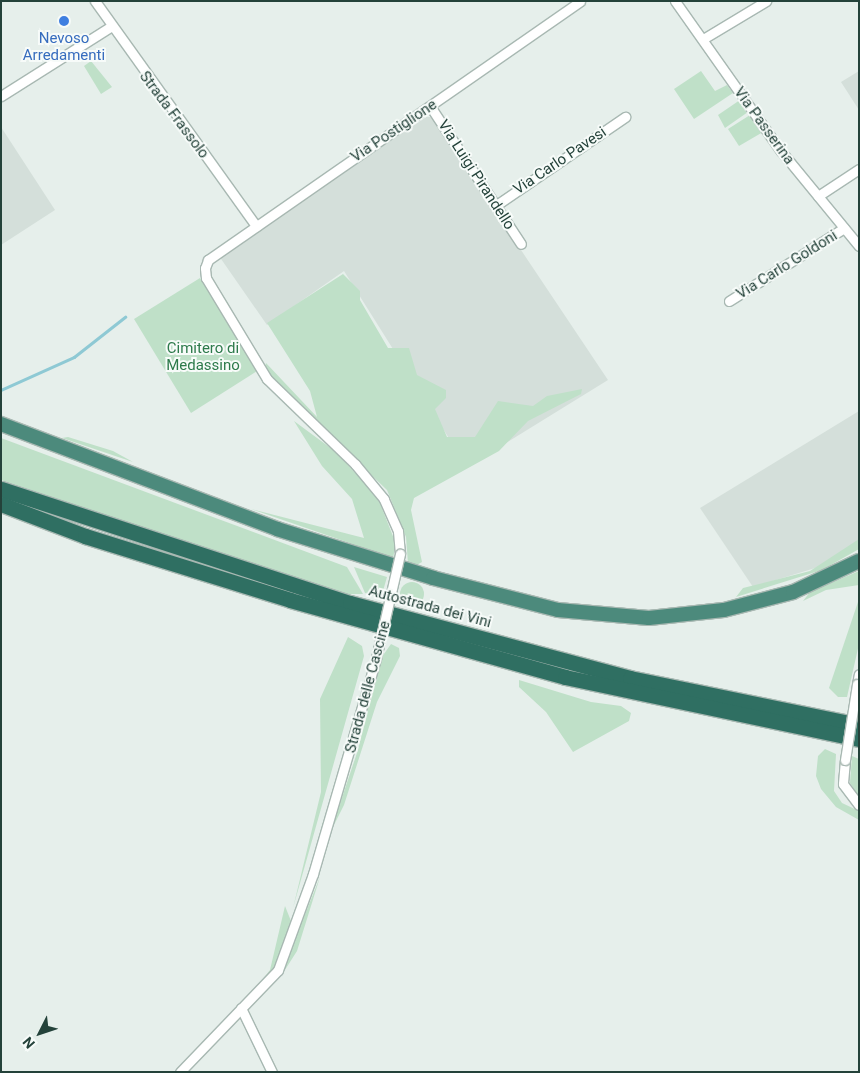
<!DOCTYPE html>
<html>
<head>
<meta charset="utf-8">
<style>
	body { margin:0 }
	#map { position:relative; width:860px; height:1073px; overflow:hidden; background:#e6efeb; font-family:Roboto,sans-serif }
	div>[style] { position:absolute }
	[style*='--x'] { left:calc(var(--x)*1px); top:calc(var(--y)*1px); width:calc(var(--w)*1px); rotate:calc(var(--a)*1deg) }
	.built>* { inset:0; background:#d4dfda }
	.green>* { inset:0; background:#bfe0c8 }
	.round { border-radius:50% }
	.stream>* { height:2.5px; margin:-1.25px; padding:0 1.25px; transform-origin:1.25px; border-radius:1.25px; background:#8ec9d4 }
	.roads { filter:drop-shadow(1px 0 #a8b8b2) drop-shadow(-1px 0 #a8b8b2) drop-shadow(0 1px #a8b8b2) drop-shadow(0 -1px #a8b8b2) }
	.minor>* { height:9px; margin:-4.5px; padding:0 4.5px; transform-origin:4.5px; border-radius:4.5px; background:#fff }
	.trunk>* { height:14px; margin:-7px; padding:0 7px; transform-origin:7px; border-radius:7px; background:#4c8a7c }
	.motorway>* { height:15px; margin:-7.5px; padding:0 7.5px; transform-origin:7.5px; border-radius:7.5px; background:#2f6f62 }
	.bridges { filter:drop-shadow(1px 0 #a8b8b2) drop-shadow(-1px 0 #a8b8b2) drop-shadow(0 1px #a8b8b2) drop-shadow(0 -1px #a8b8b2) }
	.minor-bridge>* { height:9px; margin:-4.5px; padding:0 4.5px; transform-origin:4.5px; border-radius:4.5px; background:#fff }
	.dots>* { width:14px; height:14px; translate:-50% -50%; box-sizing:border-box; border:2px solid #f7fbf9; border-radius:50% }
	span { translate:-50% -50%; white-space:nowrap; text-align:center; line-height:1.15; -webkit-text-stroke:4px #f7fbf9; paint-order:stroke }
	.shop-label { font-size:15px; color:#366cbe }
	.street-label { font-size:15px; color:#24423a }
	.park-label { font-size:15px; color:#2d7a4b }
	.frame { position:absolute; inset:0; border:2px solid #24423a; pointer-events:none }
	.north { position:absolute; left:15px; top:1008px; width:50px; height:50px; -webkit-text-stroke:4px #f7fbf9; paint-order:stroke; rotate:229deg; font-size:14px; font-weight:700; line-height:20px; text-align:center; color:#24423a }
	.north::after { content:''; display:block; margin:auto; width:18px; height:22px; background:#24423a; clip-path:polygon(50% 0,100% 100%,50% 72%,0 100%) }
</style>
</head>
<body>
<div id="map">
	<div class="built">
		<div style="clip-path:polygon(859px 71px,859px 110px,841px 82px)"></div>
		<div style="clip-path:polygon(426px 117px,432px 117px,608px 380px,467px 467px,344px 271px,267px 325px,219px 256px)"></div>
		<div style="clip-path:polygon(1px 127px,55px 210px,1px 245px)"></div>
		<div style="clip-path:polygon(859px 411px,859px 543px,825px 565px,753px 587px,700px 508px)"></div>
	</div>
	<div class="green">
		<div style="clip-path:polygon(91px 61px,112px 87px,101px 94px,84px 66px)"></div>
		<div style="clip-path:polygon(701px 71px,715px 91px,727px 85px,733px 93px,694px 119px,674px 89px)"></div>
		<div style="clip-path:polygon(740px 100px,748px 112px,725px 128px,718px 115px)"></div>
		<div style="clip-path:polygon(750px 115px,763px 132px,739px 146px,728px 129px)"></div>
		<div style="clip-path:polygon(343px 274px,360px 291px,360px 300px,388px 348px,409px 348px,417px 375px,446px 390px,446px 398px,435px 409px,447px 437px,475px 437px,498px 401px,533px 406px,547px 396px,582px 389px,581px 394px,528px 421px,499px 451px,414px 498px,411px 510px,422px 562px,415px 566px,408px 564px,406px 537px,387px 490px,281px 389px,265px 367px,266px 363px,317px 417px,310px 391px,267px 323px)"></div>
		<div style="clip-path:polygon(200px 278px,257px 371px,191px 413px,134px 319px)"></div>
		<div style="clip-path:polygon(294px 421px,336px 452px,378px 498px,396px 544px,393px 558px,251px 509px,364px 538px,352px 499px,322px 466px)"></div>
		<div style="clip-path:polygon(68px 437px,113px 451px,133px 462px,62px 438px)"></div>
		<div style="clip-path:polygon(1px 438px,347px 567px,363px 594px,344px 594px,1px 480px)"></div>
		<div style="clip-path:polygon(859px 539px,859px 549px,822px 570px,736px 597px,743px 588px,810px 571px)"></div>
		<div style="clip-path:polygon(354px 567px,387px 577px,381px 598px,365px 593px)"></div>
		<div style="clip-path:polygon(859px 571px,859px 585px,826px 590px,803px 601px,810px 592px)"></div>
		<div class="round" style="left:400px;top:582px;width:24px;height:24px"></div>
		<div style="clip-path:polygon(859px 599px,859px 644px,847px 697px,838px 697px,829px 688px)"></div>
		<div style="clip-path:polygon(348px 637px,362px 646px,364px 656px,293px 908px,321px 792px,320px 699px)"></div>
		<div style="clip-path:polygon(391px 644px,399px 648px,400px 656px,377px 702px,344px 805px,330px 833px,358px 750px,379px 661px)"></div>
		<div style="clip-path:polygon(519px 680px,591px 702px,621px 706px,631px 713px,629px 721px,573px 752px,546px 712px,519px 687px)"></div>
		<div style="clip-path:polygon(825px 749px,836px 754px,834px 791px,842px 803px,859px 811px,859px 820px,836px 807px,821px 789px,816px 776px,818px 756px)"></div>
		<div style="clip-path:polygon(852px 756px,859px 759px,859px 797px,850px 783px)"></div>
		<div style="clip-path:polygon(320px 877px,297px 951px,283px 973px,250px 1006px,285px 964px)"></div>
		<div style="clip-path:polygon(285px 906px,291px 921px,286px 942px,276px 967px,250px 995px,270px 970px)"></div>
	</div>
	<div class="stream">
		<div style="--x:1;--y:390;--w:80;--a:-24.3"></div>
		<div style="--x:74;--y:357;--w:65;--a:-38.1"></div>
	</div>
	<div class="roads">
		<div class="minor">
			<div style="--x:95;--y:1;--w:277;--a:54.4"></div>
			<div style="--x:675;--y:1;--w:184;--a:54.8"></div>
			<div style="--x:781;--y:151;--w:123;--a:50.6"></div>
			<div style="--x:703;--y:39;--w:74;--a:-31.1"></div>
			<div style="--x:1;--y:96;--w:129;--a:-32.3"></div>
			<div style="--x:430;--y:106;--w:165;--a:56.6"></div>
			<div style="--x:818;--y:196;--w:49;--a:-33.4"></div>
			<div style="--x:495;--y:206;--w:158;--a:-34.4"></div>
			<div style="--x:729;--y:301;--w:136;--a:-32.4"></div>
			<div style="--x:400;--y:554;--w:23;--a:-95"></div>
			<div style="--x:398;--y:531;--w:35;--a:-114"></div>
			<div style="--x:384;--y:499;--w:45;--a:-129.6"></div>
			<div style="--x:355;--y:464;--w:122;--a:-136"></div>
			<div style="--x:267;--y:379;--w:118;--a:-121.1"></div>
			<div style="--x:206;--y:278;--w:10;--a:-96"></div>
			<div style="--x:205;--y:268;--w:9;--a:-69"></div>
			<div style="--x:208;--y:260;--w:453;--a:-34.8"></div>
			<div style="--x:857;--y:684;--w:10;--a:-79"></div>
			<div style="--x:845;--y:760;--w:24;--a:95"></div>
			<div style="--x:843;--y:784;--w:26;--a:53"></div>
			<div style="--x:241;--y:1008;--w:71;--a:64.2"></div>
			<div style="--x:180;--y:1072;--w:141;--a:-46.1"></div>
			<div style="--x:278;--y:970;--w:102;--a:-70"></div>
			<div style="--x:313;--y:874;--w:225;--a:-73.7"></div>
		</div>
		<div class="trunk">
			<div style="--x:1;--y:424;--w:295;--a:20.8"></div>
			<div style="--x:277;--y:529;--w:164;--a:17.4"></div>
			<div style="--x:433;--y:578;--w:129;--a:14.4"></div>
			<div style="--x:558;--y:610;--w:91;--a:5"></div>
			<div style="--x:649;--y:618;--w:75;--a:-6.1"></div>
			<div style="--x:724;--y:610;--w:71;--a:-14.6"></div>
			<div style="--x:793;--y:592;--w:73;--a:-25.2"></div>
		</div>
		<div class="motorway">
			<div style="--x:1;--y:489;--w:367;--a:18.1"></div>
			<div style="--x:350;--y:603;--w:290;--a:15"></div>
			<div style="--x:630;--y:678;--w:234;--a:11.6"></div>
			<div style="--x:1;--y:504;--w:90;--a:20.9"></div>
			<div style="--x:85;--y:536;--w:215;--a:17.3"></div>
			<div style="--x:290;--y:600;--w:286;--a:15.6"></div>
			<div style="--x:565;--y:677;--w:300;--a:11.9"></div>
		</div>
	</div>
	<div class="bridges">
		<div class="minor-bridge">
			<div style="--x:376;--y:658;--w:107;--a:-77"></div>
			<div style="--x:845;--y:760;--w:77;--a:-81"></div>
		</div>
	</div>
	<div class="dots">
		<div style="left:64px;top:21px;background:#3f7fe0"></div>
	</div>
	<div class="shop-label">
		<span style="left:64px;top:47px">Nevoso<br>Arredamenti</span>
	</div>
	<div class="street-label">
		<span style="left:174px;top:115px;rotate:53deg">Strada Frassolo</span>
		<span style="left:764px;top:126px;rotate:54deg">Via Passerina</span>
		<span style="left:394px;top:131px;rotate:-34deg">Via Postiglione</span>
		<span style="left:560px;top:161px;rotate:-34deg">Via Carlo Pavesi</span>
		<span style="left:476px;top:175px;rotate:57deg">Via Luigi Pirandello</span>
		<span style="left:787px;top:265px;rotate:-32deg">Via Carlo Goldoni</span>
		<span style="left:430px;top:607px;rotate:15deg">Autostrada dei Vini</span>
		<span style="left:368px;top:687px;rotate:-75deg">Strada delle Cascine</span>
	</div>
	<div class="park-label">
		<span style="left:203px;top:357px">Cimitero di<br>Medassino</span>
	</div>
	<div class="frame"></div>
	<div class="north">N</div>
</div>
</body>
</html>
